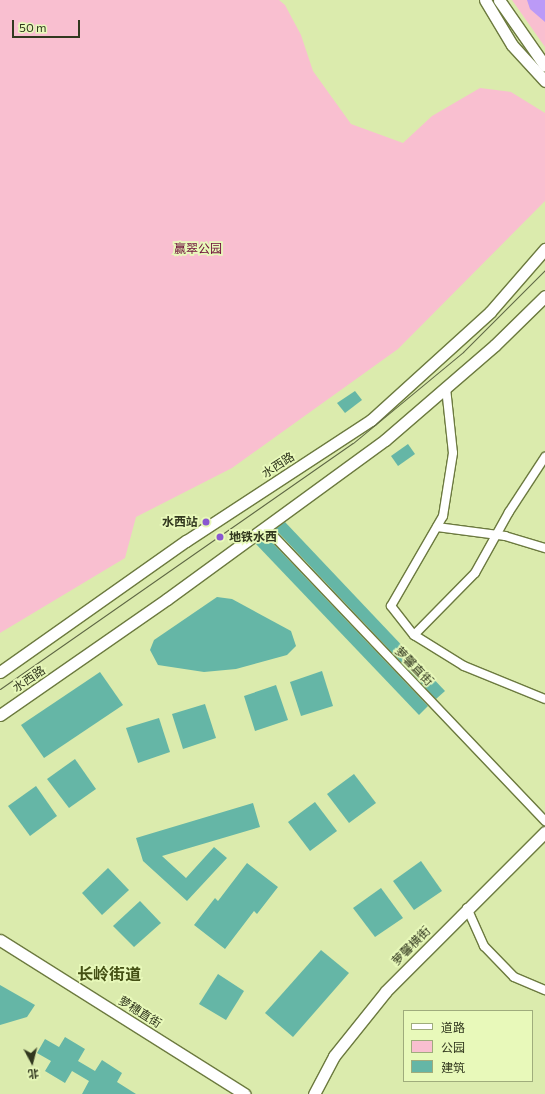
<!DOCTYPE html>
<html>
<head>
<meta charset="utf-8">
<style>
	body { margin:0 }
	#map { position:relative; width:545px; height:1094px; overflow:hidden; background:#dbebad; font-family:Commissioner,"Noto Sans SC",sans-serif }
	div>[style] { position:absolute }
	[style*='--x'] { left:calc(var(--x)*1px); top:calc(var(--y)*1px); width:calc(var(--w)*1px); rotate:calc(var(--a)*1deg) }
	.green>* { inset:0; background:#f9bfd0 }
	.water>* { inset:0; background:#bb9af7 }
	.building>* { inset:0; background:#65b6a6 }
	.roads { filter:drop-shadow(1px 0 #6c7a3f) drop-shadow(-1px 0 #6c7a3f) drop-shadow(0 1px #6c7a3f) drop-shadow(0 -1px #6c7a3f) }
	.street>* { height:8px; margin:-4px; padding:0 4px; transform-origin:4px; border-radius:4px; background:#fff }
	.secondary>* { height:11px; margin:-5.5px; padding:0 5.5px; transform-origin:5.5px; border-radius:5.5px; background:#fff }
	.tram>* { height:1px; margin:-0.5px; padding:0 0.5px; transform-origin:0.5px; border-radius:0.5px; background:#5e6744 }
	.dots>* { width:11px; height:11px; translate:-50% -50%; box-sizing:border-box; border:2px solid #e8f9ba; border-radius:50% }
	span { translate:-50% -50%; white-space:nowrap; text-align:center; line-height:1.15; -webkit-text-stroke:3.5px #e8f9ba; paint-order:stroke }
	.park-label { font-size:12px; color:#6d0d39 }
	.street-label { font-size:12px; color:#32381f }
	.poi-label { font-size:12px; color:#32381f; font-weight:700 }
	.right { translate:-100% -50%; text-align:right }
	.left { translate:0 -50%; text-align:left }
	.district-label { font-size:16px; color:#445014; font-weight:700 }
	.legend { position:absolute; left:403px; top:1010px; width:130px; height:72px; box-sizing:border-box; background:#e8f9ba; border:1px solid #9fac7c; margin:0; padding:5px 7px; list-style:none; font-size:12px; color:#32381f }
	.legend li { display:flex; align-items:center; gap:8px; height:20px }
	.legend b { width:20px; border:1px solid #9fac7c }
	.north { position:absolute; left:12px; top:1042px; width:40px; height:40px; -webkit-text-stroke:3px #e8f9ba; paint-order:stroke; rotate:173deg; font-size:11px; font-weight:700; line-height:16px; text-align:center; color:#32381f }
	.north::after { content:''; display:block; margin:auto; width:14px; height:18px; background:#32381f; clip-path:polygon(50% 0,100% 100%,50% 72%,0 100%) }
	.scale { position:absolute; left:12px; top:20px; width:68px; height:18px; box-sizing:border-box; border:2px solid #32381f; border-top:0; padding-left:5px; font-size:12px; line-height:14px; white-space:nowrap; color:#32381f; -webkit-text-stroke:3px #e8f9ba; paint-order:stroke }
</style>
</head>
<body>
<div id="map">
	<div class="green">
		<div style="clip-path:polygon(0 0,279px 0,285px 5px,301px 35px,313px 71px,351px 124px,403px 143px,432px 116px,480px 88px,511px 92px,545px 113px,545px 201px,398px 349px,232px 468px,136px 517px,125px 558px,0 633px)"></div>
		<div style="clip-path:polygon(512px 0,545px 0,545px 47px)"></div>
	</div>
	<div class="water">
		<div style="clip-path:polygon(527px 0,545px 0,545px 22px,530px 9px)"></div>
	</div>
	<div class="building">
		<div style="clip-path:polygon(355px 391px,362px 400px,345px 413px,337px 403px)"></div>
		<div style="clip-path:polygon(408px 444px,415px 454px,398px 466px,391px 456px)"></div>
		<div style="clip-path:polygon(285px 522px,445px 691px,436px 699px,275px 529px)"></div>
		<div style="clip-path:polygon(266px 536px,428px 706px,419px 715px,255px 543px)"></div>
		<div style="clip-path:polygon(217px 597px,232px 599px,291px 631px,296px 646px,287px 655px,236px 669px,204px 672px,158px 665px,150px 650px,154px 640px)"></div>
		<div style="clip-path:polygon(322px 671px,333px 706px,301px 716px,290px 682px)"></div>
		<div style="clip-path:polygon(100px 672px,123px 705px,44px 758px,21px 725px)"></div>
		<div style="clip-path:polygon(276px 685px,288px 720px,255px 731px,244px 696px)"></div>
		<div style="clip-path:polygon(205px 704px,216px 738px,183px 749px,172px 714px)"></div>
		<div style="clip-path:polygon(159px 718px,170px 752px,138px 763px,126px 728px)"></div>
		<div style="clip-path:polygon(75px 759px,96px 789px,69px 808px,47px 779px)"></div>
		<div style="clip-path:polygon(354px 774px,376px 803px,349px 823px,327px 794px)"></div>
		<div style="clip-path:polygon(36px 786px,57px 816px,30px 836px,8px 806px)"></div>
		<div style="clip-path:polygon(315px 802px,337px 831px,310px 851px,288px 822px)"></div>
		<div style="clip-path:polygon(253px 803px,260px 827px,162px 856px,186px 878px,214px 847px,227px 858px,187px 901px,143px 861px,136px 838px)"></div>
		<div style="clip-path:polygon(421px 861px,442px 891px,414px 910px,393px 881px)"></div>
		<div style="clip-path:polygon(247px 863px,278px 887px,257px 914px,254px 911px,225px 949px,194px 925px,215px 898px,218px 901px)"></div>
		<div style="clip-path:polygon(108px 868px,129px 890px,102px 915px,82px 893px)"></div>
		<div style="clip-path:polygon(381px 888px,403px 918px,375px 937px,353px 908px)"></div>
		<div style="clip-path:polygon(140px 901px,161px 923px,134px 947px,113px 926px)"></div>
		<div style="clip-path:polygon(321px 950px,349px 973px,293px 1037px,265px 1013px)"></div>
		<div style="clip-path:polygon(218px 974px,244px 991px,226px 1020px,199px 1004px)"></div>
		<div style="clip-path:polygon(0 985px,35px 1005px,27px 1017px,0 1025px)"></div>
		<div style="clip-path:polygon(65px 1037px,85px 1049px,78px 1061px,95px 1071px,102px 1060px,122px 1073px,117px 1082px,136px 1094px,82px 1094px,89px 1081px,72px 1071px,65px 1083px,45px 1071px,51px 1061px,37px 1053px,45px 1039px,59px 1047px)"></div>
	</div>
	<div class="roads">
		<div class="street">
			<div style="--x:446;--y:388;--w:65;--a:83.9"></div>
			<div style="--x:453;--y:453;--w:64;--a:99"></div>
			<div style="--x:443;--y:516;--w:104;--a:120"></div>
			<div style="--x:391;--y:606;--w:37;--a:52"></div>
			<div style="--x:414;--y:635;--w:59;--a:31.8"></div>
			<div style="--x:464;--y:666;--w:87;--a:22.2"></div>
			<div style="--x:437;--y:527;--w:69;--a:7.5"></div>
			<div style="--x:505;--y:536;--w:42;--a:16.7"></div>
			<div style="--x:266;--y:528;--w:405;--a:46.4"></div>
			<div style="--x:414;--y:635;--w:87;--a:-45.5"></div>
			<div style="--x:475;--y:573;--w:70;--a:-60.9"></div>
			<div style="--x:509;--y:512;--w:66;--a:-56.8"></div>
			<div style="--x:467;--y:908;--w:42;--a:65.9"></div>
			<div style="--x:484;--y:946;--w:43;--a:45.9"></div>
			<div style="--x:514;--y:977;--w:34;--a:23"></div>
		</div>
		<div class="secondary">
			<div style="--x:485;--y:0;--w:52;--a:59"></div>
			<div style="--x:512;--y:45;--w:49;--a:47.5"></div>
			<div style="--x:499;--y:0;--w:80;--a:55.1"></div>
			<div style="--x:0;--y:672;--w:228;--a:-35.2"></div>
			<div style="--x:186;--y:541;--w:221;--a:-33.2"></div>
			<div style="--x:371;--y:420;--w:161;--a:-42.2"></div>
			<div style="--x:490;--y:312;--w:84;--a:-48.9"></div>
			<div style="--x:0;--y:715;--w:203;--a:-34.8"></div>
			<div style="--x:167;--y:599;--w:270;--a:-36.1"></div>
			<div style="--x:385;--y:440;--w:145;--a:-40.8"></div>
			<div style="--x:495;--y:345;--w:70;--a:-44.4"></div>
			<div style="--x:0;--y:940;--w:289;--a:32.2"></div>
			<div style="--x:314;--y:1094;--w:43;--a:-62.2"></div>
			<div style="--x:334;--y:1056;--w:83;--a:-51.3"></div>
			<div style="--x:386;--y:991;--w:225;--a:-45"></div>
		</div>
	</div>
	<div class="tram">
		<div style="--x:0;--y:689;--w:430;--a:-34.9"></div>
		<div style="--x:353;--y:443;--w:143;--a:-39.6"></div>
		<div style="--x:463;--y:352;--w:116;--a:-45"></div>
	</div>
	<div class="dots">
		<div style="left:206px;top:522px;background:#8a58d1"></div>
		<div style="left:220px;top:537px;background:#8a58d1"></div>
	</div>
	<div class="park-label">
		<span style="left:198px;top:249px">赢翠公园</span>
	</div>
	<div class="street-label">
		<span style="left:278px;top:465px;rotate:-33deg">水西路</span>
		<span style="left:414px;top:666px;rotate:46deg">萝馨直街</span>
		<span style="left:29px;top:679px;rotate:-34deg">水西路</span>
		<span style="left:411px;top:946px;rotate:-45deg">萝馨横街</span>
		<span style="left:140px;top:1012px;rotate:32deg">萝穗直街</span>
	</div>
	<div class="poi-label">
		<span class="right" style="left:198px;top:522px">水西站</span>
		<span class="left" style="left:229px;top:537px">地铁水西</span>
	</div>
	<div class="district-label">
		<span style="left:109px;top:974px">长岭街道</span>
	</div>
	<ul class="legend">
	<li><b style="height:5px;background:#fff"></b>道路</li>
	<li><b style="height:11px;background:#f9bfd0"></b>公园</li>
	<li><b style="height:11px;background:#65b6a6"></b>建筑</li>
	</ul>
	<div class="north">北</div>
	<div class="scale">50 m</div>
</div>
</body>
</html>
